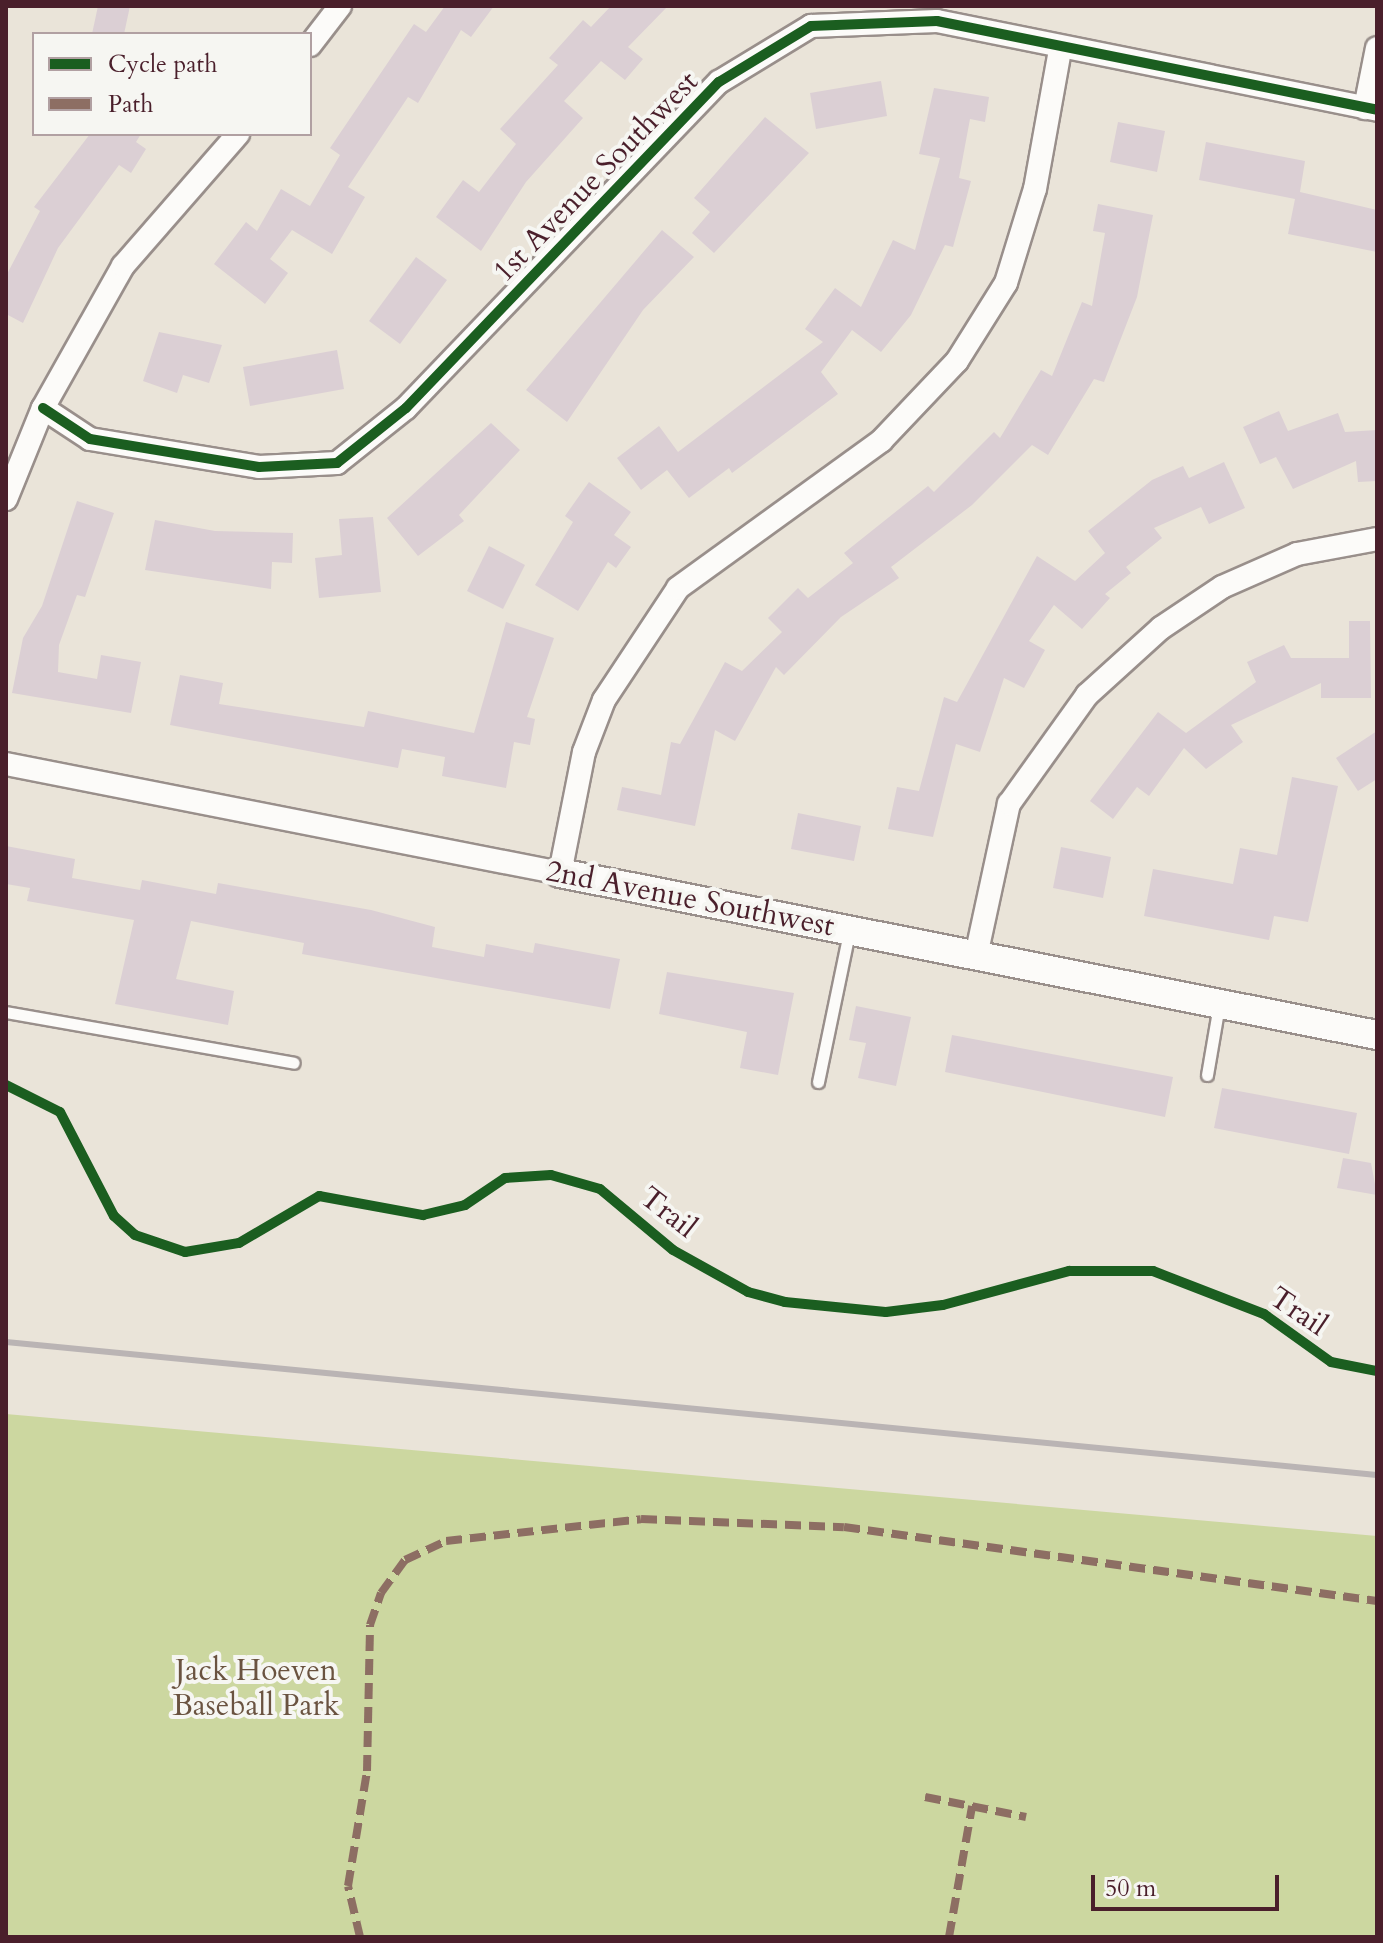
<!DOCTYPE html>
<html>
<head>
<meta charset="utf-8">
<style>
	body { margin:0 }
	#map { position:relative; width:1383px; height:1943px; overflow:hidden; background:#eae4d9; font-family:Cardo,serif }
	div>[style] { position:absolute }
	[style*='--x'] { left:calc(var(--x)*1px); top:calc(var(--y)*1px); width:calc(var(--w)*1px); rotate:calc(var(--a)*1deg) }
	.green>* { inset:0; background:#ccd7a0 }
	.building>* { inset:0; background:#dbcfd4 }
	.roads { filter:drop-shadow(2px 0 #998f8b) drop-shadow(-2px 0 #998f8b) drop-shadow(0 2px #998f8b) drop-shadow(0 -2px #998f8b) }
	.service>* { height:11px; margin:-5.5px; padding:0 5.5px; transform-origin:5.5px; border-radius:5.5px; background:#fcfbf9 }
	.minor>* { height:22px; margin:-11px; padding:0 11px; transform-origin:11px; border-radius:11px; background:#fcfbf9 }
	.tertiary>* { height:28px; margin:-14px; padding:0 14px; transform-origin:14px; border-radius:14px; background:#fcfbf9 }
	.rail>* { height:6px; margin:-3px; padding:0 3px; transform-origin:3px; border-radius:3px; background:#bab4b4 }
	.quiet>* { height:8px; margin-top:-4px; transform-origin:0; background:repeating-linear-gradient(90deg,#8d6e63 0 16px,transparent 0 24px) }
	.cycleway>* { height:10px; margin:-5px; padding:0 5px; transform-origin:5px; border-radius:5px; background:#1b5e20 }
	span { translate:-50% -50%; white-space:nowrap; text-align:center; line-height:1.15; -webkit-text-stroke:8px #f6f6f2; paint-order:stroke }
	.street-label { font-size:30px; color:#4a1f2b }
	.park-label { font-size:30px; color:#6a5340 }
	.frame { position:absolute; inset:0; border:8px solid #4a1f2b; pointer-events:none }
	.legend { position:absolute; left:32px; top:32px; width:280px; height:104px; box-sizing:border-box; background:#f6f6f2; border:2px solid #b1a0a2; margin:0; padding:10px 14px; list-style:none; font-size:24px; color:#4a1f2b }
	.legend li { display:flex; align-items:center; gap:16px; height:40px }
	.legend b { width:40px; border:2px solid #b1a0a2 }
	.scale { position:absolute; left:1091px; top:1875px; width:188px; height:36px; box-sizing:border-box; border:4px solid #4a1f2b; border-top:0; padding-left:10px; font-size:24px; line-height:28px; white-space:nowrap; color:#4a1f2b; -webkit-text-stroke:6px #f6f6f2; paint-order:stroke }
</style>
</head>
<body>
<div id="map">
	<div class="green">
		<div style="clip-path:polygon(6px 1414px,1377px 1536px,1377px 1937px,6px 1937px)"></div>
	</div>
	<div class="building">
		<div style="clip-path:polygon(98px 6px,130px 6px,124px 34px,92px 34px)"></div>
		<div style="clip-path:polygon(445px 6px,494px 6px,471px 37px,461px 30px,418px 103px,408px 97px,348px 187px,365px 197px,332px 254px,292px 230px,270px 259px,288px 273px,265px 304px,214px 264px,246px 222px,257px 231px,281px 189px,310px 206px,340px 155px,330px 148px,414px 24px,426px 32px)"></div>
		<div style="clip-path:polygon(611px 6px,668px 6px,628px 47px,643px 59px,625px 80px,601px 61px,564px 101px,583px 118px,526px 182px,481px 251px,436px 217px,463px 180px,479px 192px,516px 144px,500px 129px,558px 65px,549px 58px,583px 20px,591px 27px)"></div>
		<div style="clip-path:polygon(881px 81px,887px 116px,816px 129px,810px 93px)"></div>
		<div style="clip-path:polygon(934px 88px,989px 97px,985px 122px,970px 119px,959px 178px,971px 181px,953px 247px,945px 245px,911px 315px,881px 352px,852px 330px,821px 372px,838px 394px,732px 473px,729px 468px,689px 498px,667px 470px,641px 490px,617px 458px,659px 426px,678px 452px,823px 342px,805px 329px,835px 288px,861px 307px,893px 240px,915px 250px,940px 158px,919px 154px)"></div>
		<div style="clip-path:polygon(765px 117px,809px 153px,714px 253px,692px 233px,710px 212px,694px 198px)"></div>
		<div style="clip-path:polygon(1118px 122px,1165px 131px,1157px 172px,1110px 162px)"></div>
		<div style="clip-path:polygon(90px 134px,141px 134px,136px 142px,146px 149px,131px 173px,119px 165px,58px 248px,23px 323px,6px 314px,6px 276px,40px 211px,34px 207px)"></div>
		<div style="clip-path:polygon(1206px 142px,1305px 161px,1300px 192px,1377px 210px,1377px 252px,1288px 234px,1295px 199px,1199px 180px)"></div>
		<div style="clip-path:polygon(1098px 204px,1153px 215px,1137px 297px,1104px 382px,1094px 379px,1048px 455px,1032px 445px,972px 505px,891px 567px,899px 578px,841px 617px,784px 675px,776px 667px,735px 741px,715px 730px,695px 826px,617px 810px,622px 787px,661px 795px,671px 742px,680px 744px,725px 662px,742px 671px,782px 632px,768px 618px,798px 588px,808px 598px,853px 563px,844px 553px,928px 486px,934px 492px,994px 432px,1000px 438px,1041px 370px,1052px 376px,1082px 302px,1092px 306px,1105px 233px,1093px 231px)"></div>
		<div style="clip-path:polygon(662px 230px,694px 257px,643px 310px,567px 422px,526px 390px)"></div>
		<div style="clip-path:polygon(416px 257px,447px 280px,400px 344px,369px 321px)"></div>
		<div style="clip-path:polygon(159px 332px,222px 345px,209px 383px,183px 375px,177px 393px,143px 381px)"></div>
		<div style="clip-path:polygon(337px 350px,344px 389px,250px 406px,243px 367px)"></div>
		<div style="clip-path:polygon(1279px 411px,1288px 431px,1338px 413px,1345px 432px,1377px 430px,1377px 481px,1358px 482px,1356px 461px,1293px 489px,1276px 457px,1260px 464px,1243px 427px)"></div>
		<div style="clip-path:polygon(491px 423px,520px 450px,459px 515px,464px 521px,418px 556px,387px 518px)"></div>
		<div style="clip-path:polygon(1224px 462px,1245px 508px,1209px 524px,1201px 507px,1154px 528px,1162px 538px,1126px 567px,1131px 573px,1105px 594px,1110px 598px,1082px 629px,1054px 605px,1029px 641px,1045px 650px,1024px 688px,1004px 678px,980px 752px,956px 744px,933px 837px,888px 829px,897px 787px,919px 791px,944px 697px,957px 702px,1037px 556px,1075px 581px,1105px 553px,1088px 531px,1152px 480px,1183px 466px,1189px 478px)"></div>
		<div style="clip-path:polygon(589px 482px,631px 512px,614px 535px,631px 547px,616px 568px,608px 562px,578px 611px,535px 585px,573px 522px,565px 516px)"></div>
		<div style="clip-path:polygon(77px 501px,114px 513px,85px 597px,77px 595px,59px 645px,58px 672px,97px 679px,101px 655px,141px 662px,131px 713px,12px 693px,23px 638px,42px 606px)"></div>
		<div style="clip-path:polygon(373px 517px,381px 592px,319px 598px,315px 558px,342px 555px,339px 519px)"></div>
		<div style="clip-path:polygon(155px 520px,215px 531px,293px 533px,292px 563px,272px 562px,271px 589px,145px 570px)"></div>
		<div style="clip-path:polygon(489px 546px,525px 565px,503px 609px,467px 591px)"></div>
		<div style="clip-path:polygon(1349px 621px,1370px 621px,1371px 698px,1321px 698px,1321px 683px,1231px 725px,1243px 742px,1206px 769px,1184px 748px,1149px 796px,1137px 787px,1113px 819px,1090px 801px,1158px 712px,1186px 733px,1256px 682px,1247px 662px,1284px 645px,1291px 658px,1349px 658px)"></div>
		<div style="clip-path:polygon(506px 622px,554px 638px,527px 717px,535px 719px,530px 745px,514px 742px,506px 788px,442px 776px,445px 757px,402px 749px,398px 768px,170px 725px,180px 675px,223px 683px,219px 704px,364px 727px,368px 711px,474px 733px)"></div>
		<div style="clip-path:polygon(1377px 731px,1377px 779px,1358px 791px,1336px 758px)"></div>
		<div style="clip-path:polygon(1292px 777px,1338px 786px,1308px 922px,1274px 916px,1269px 940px,1144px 916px,1153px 869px,1233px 884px,1240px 848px,1277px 855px)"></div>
		<div style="clip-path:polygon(798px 813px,861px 826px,854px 861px,791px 849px)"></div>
		<div style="clip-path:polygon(6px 846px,75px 859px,72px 878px,140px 890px,142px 880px,216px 894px,218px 883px,371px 910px,435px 927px,432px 947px,484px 957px,486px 944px,533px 953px,535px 943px,620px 959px,610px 1009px,302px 954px,304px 943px,191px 921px,176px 979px,234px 991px,228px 1025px,115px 1004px,134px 920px,27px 901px,30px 888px,6px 884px)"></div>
		<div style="clip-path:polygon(1061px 847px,1111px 857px,1103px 898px,1053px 888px)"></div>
		<div style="clip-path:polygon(667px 972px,794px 993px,778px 1075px,740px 1068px,747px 1032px,659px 1014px)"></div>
		<div style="clip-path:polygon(856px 1006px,911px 1017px,896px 1086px,858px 1078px,866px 1043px,849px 1040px)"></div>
		<div style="clip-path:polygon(952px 1035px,1173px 1077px,1165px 1117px,945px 1072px)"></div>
		<div style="clip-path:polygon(1222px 1088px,1357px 1113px,1349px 1154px,1214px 1128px)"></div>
		<div style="clip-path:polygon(1343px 1158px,1371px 1163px,1377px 1195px,1337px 1188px)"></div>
	</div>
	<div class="roads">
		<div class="service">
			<div style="--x:6;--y:1012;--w:292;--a:10"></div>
			<div style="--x:1207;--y:1075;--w:71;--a:-80.3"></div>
			<div style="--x:818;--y:1082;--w:153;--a:-78.3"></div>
		</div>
		<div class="minor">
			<div style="--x:310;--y:45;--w:49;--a:-52.4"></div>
			<div style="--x:1365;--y:108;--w:61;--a:-78.7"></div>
			<div style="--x:43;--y:408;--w:56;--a:33.4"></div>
			<div style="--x:90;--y:439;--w:171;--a:9.4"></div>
			<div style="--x:259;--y:467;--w:78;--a:-2.9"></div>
			<div style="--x:337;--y:463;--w:88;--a:-38.6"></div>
			<div style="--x:406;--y:408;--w:452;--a:-46.2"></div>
			<div style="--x:719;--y:82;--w:108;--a:-31.3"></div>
			<div style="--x:811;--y:26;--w:126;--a:-2.3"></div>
			<div style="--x:937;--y:21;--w:449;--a:11.4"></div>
			<div style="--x:6;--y:499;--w:98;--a:-67.9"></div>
			<div style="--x:43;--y:408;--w:163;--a:-60.6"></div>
			<div style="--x:123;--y:266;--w:175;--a:-48.9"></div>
			<div style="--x:6;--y:764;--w:565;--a:11.13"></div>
			<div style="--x:560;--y:873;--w:123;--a:-78.8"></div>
			<div style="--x:584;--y:752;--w:56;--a:-69"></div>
			<div style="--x:604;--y:700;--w:134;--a:-56.5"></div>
			<div style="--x:678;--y:588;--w:251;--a:-35.9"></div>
			<div style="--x:881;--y:441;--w:110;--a:-46.5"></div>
			<div style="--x:957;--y:361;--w:92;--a:-57.9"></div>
			<div style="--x:1006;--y:283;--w:98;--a:-72.9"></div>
			<div style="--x:1035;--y:189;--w:141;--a:-79.8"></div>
			<div style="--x:976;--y:956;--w:156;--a:-77.8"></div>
			<div style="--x:1009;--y:804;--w:134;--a:-54.4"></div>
			<div style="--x:1087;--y:695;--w:100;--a:-42.2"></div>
			<div style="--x:1161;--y:628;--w:73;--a:-33.9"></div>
			<div style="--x:1222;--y:587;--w:82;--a:-23.7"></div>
			<div style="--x:1297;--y:554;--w:81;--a:-10.6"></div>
		</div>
		<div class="tertiary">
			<div style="--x:560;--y:873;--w:833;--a:11.22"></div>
		</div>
	</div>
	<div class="rail">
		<div style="--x:6;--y:1342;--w:1377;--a:5.54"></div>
	</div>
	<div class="quiet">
		<div style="--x:925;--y:1797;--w:103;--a:11.2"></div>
		<div style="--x:360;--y:1937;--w:52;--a:-103.2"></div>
		<div style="--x:348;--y:1886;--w:117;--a:-80.6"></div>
		<div style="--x:367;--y:1771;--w:146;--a:-88.8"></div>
		<div style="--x:370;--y:1625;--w:34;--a:-71"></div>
		<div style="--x:381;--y:1593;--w:41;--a:-54"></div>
		<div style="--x:405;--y:1560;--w:45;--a:-24.9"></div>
		<div style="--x:446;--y:1541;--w:196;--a:-6.4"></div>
		<div style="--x:641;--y:1519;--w:203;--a:2.3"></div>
		<div style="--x:844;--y:1527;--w:538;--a:7.9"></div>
		<div style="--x:949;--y:1937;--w:133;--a:-80"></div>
	</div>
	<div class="cycleway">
		<div style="--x:43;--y:408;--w:56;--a:33.4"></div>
		<div style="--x:90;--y:439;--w:171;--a:9.4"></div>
		<div style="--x:259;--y:467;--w:78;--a:-2.9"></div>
		<div style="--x:337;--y:463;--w:88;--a:-38.6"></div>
		<div style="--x:406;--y:408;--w:452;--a:-46.2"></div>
		<div style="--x:719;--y:82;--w:108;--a:-31.3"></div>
		<div style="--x:811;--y:26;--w:126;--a:-2.3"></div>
		<div style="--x:937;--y:21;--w:449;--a:11.4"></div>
		<div style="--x:6;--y:1085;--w:60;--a:26.6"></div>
		<div style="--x:60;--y:1112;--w:117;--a:62.6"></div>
		<div style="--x:114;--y:1216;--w:28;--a:42"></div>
		<div style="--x:135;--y:1235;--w:53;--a:18.8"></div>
		<div style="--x:185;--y:1252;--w:55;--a:-9.5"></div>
		<div style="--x:239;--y:1243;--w:93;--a:-30.4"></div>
		<div style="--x:319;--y:1196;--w:106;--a:10.4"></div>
		<div style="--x:423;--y:1215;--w:43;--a:-13.4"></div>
		<div style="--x:465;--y:1205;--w:48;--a:-34"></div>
		<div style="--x:505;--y:1178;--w:46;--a:-3.7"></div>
		<div style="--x:551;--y:1175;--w:51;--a:15.9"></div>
		<div style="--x:600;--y:1189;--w:95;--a:39.9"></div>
		<div style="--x:673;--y:1250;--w:86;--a:29.2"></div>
		<div style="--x:748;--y:1292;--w:38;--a:15"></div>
		<div style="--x:785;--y:1302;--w:101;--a:5.7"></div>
		<div style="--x:886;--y:1312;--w:57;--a:-7"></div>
		<div style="--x:943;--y:1305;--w:131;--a:-15.1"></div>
		<div style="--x:1069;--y:1271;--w:84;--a:0"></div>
		<div style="--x:1153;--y:1271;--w:119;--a:21.2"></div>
		<div style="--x:1264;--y:1314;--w:82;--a:35.6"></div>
		<div style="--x:1331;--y:1362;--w:47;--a:11.1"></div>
	</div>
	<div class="street-label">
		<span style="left:596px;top:177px;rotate:-46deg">1st Avenue Southwest</span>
		<span style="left:690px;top:899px;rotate:11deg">2nd Avenue Southwest</span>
		<span style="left:668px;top:1213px;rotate:38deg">Trail</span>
		<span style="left:1298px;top:1312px;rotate:34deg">Trail</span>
	</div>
	<div class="park-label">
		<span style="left:256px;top:1688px">Jack Hoeven<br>Baseball Park</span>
	</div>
	<div class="frame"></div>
	<ul class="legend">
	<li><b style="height:10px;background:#1b5e20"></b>Cycle path</li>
	<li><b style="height:10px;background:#8d6e63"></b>Path</li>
	</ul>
	<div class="scale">50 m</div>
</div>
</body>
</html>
